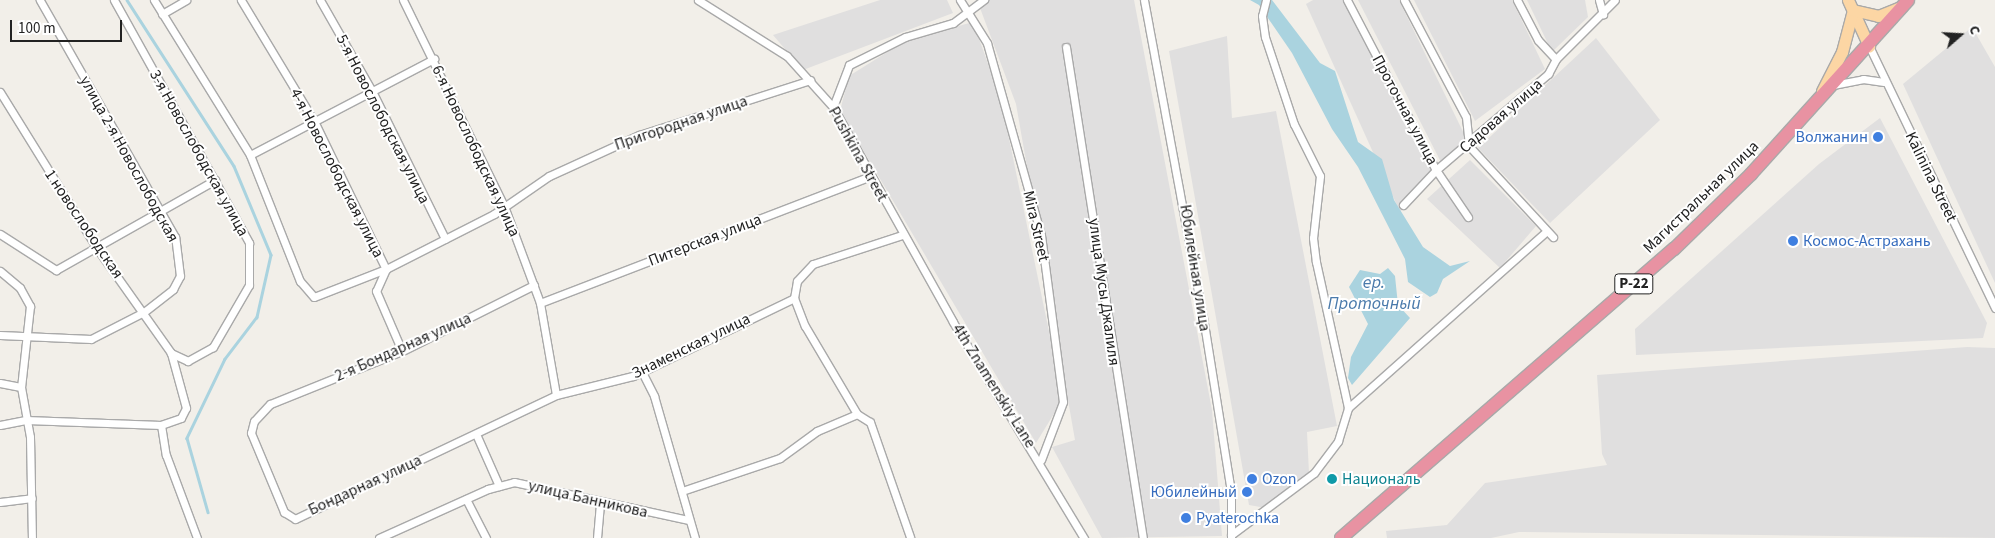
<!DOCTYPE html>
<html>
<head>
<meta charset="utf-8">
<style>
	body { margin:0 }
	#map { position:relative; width:1995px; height:538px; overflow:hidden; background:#f2efe9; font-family:"Source Sans 3",sans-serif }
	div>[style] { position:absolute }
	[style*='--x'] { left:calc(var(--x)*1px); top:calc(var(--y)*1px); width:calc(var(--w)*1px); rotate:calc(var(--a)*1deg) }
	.residential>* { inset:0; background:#e0dfdf }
	.water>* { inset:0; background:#aad3df }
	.stream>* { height:2.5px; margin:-1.25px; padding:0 1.25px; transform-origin:1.25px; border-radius:1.25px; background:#aad3df }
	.roads { filter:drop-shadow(1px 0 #a9a9a9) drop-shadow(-1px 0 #a9a9a9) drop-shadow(0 1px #a9a9a9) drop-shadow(0 -1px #a9a9a9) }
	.street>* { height:7px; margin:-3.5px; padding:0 3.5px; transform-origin:3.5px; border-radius:3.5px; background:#fff }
	.primary>* { height:11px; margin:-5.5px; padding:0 5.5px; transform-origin:5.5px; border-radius:5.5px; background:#fcd6a4 }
	.highway>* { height:12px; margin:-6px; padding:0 6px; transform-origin:6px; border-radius:6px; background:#e892a2 }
	.dots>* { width:14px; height:14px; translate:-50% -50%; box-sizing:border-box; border:2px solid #fff; border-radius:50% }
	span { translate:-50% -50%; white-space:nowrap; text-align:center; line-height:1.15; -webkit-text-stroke:4px #fff; paint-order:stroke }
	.shield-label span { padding:1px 4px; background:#fff; border:1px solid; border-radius:4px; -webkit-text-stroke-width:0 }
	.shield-label { font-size:15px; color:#222; font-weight:700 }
	.street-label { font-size:16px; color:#222 }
	.shop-label { font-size:16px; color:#366cbe }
	.right { translate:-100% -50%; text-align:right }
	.left { translate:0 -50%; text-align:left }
	.culture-label { font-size:16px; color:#0d838f }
	.water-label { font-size:18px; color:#4a7aab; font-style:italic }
	.north { position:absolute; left:1935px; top:10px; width:50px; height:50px; -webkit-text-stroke:4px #fff; paint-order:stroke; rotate:71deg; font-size:14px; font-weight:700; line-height:20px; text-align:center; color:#222 }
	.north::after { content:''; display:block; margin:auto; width:18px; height:22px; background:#222; clip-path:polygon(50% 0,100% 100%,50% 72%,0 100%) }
	.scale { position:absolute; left:10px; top:20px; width:112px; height:22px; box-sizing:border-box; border:2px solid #222; border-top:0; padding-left:6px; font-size:15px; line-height:18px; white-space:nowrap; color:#222; -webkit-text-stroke:4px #fff; paint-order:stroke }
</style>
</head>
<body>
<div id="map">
	<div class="residential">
		<div style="clip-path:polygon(880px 0,947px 0,953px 13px,803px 70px,773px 35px)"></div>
		<div style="clip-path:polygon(977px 0,1134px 0,1212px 410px,1222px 536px,1102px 538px,1052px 447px,1075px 440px,1016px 104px)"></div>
		<div style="clip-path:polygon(1313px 0,1348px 0,1437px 174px,1400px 212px,1306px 4px)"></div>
		<div style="clip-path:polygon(1358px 0,1399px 0,1468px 142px,1444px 168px)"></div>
		<div style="clip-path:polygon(1414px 0,1512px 0,1545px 69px,1475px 121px)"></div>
		<div style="clip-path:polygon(1527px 0,1585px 0,1588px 17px,1552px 52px)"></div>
		<div style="clip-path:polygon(973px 22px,1001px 100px,1063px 399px,1036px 443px,840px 111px,849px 76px,905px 41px)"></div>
		<div style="clip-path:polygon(1972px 27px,1995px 67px,1995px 283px,1903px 84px)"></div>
		<div style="clip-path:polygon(1227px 36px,1232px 118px,1276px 111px,1337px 426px,1307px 432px,1309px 473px,1266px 508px,1249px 505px,1169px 51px)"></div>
		<div style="clip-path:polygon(1596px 38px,1660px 120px,1550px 223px,1478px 148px)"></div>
		<div style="clip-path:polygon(1880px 118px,1987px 323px,1983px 338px,1636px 355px,1635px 329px,1819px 164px)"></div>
		<div style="clip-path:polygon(1470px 160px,1536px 226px,1500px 268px,1427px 199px)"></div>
		<div style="clip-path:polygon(1967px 347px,1995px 348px,1995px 538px,1519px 532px,1491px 538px,1387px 538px,1386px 531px,1447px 525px,1485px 483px,1607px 465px,1602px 454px,1597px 375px)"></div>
	</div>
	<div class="water">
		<div style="clip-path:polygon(1250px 0,1272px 0,1320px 63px,1335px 71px,1358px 142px,1382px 159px,1394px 200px,1423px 247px,1450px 266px,1470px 261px,1443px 279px,1437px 293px,1430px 297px,1408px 282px,1405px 259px,1358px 167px,1332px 129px,1292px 53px,1259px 5px)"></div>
		<div style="clip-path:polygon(1388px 268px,1395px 276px,1398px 305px,1410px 318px,1352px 385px,1348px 378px,1351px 357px,1368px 324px,1349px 287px,1360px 270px,1380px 274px)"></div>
	</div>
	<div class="stream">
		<div style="--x:127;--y:0;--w:197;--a:57.2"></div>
		<div style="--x:234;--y:166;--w:96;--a:67.4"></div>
		<div style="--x:271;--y:255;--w:64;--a:102.7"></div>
		<div style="--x:257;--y:317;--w:53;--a:127.3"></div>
		<div style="--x:225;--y:359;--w:88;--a:115.7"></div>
		<div style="--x:187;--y:438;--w:77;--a:74.2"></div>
	</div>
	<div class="roads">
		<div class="street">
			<div style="--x:114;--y:0;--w:278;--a:60.9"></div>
			<div style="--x:249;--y:243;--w:42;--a:90"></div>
			<div style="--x:249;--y:285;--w:72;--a:120.1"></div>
			<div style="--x:213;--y:347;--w:29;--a:151"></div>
			<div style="--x:188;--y:361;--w:19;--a:-155"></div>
			<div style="--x:154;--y:0;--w:182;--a:58.2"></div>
			<div style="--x:250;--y:155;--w:136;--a:68.4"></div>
			<div style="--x:300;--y:281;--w:21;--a:49"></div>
			<div style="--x:314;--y:297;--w:77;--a:-21.3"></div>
			<div style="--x:386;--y:269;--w:121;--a:-27"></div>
			<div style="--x:494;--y:214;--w:67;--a:-34.6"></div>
			<div style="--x:549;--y:176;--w:99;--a:-24.5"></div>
			<div style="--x:639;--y:135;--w:180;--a:-17.8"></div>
			<div style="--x:241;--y:0;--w:141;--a:58.9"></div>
			<div style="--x:314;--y:121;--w:165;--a:64.1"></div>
			<div style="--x:386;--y:269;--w:24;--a:114"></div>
			<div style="--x:376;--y:291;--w:65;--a:66.6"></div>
			<div style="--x:320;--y:0;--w:105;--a:60.3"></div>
			<div style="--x:372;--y:91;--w:165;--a:63.7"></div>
			<div style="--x:403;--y:0;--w:229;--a:63.9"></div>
			<div style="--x:504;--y:206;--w:103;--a:69.6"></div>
			<div style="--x:540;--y:303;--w:93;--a:80.1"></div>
			<div style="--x:698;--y:0;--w:105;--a:32.2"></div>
			<div style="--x:787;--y:56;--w:69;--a:48"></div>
			<div style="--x:833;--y:107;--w:246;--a:60.8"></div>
			<div style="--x:953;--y:322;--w:253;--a:58.8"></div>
			<div style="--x:960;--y:0;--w:51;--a:57.9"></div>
			<div style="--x:987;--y:43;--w:199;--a:74.3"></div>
			<div style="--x:1041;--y:235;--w:168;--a:82.5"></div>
			<div style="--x:1063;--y:402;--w:62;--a:110.8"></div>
			<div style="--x:1144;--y:0;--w:322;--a:79.5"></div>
			<div style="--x:1203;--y:317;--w:176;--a:80.9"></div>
			<div style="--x:1231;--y:491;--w:47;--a:90"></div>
			<div style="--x:1266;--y:0;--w:16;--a:104"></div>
			<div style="--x:1262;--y:16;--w:21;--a:82"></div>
			<div style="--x:1265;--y:37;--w:92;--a:71.6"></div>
			<div style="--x:1294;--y:124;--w:58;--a:63.4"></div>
			<div style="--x:1320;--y:176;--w:62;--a:96.4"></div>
			<div style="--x:1313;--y:238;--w:24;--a:83"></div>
			<div style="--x:1316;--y:262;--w:149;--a:77.6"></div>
			<div style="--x:1347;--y:0;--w:192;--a:62.4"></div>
			<div style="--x:1436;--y:170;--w:57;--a:55.8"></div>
			<div style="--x:1404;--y:0;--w:132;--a:62.1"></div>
			<div style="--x:1466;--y:117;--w:29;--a:84"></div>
			<div style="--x:1469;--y:146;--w:124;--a:47.3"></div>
			<div style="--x:1517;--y:0;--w:45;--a:62.3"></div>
			<div style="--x:1538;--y:40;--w:26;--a:47"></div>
			<div style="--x:1599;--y:0;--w:15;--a:74"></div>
			<div style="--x:162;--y:14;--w:28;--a:-30"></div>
			<div style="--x:1869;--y:46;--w:291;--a:64.3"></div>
			<div style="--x:1066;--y:47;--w:497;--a:81.1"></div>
			<div style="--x:1833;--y:85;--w:31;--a:-11"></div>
			<div style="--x:1863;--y:79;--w:21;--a:8"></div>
			<div style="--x:0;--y:92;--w:182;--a:58.2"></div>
			<div style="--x:96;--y:247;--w:130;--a:54.7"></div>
			<div style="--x:171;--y:353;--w:57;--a:74.7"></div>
			<div style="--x:186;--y:408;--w:11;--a:117"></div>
			<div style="--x:181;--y:418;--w:21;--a:161"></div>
			<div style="--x:161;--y:425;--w:30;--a:81"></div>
			<div style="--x:166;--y:455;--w:89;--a:69.5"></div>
			<div style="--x:833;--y:107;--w:45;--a:-69.1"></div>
			<div style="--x:849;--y:65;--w:63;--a:-26.6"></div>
			<div style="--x:905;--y:37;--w:50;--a:-16.3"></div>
			<div style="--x:953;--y:23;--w:39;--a:-37"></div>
			<div style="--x:250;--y:155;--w:208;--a:-27.6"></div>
			<div style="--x:1403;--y:205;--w:48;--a:-46.7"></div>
			<div style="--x:1436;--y:170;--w:148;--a:-40.6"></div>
			<div style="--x:1548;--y:74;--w:17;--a:-62"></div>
			<div style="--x:1556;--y:59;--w:83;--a:-45"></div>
			<div style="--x:0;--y:234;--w:67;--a:32.7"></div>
			<div style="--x:56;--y:270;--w:183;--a:-29.5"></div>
			<div style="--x:0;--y:271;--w:26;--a:40"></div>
			<div style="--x:20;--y:288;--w:21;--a:61"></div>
			<div style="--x:30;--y:306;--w:81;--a:96.3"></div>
			<div style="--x:21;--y:387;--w:51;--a:79.8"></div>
			<div style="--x:30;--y:437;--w:101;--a:88.9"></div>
			<div style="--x:534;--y:285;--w:148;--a:153.4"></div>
			<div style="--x:402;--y:351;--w:142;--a:158.1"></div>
			<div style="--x:270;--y:404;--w:23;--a:133"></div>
			<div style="--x:254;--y:421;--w:12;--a:104"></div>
			<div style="--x:251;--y:433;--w:86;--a:67.3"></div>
			<div style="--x:284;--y:512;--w:13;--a:32"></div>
			<div style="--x:295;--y:519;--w:289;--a:-25.4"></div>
			<div style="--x:794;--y:298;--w:30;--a:69"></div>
			<div style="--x:805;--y:326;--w:102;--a:59.4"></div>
			<div style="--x:857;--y:414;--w:15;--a:32"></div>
			<div style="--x:870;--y:422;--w:122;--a:70.8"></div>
			<div style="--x:794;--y:298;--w:17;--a:-80"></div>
			<div style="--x:797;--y:281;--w:23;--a:-47"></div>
			<div style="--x:813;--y:264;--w:94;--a:-18"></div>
			<div style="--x:540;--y:303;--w:354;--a:-21"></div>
			<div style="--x:0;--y:335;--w:91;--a:2.5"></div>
			<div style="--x:91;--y:339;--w:59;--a:-27"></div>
			<div style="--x:144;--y:312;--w:37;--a:-38"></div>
			<div style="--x:173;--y:289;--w:15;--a:-62"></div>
			<div style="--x:180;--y:276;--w:39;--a:-97"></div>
			<div style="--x:175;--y:237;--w:273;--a:-119.7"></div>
			<div style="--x:642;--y:372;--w:27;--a:63"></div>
			<div style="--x:654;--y:396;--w:148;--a:73.9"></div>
			<div style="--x:0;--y:383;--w:21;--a:11"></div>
			<div style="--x:556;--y:395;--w:79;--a:-13.9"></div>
			<div style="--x:633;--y:376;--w:179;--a:-25.8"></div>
			<div style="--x:0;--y:425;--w:26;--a:-11"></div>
			<div style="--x:26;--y:420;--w:135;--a:2.1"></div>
			<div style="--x:476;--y:434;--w:57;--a:66.1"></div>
			<div style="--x:682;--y:491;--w:103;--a:-18.6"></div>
			<div style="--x:780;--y:458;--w:46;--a:-36.1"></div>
			<div style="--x:817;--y:431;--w:43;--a:-23"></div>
			<div style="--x:466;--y:499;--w:44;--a:62.9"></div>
			<div style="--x:0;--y:502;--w:32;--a:-7"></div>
			<div style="--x:1231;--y:535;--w:104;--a:-36.8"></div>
			<div style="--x:1314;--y:473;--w:40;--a:-53"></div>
			<div style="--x:1338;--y:441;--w:34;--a:-73"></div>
			<div style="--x:1348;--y:408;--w:266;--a:-41.7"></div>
			<div style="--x:379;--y:538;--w:120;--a:-24.2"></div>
			<div style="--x:488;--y:489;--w:27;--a:-15"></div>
			<div style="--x:514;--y:482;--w:179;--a:12.3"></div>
			<div style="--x:597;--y:538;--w:34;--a:-85"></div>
		</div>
		<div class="primary">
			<div style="--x:1848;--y:0;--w:51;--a:65.5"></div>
			<div style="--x:1822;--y:91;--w:44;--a:-62.9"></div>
			<div style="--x:1842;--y:52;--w:43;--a:-75.3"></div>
			<div style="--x:1853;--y:10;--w:26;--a:13"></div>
			<div style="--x:1878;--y:16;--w:24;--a:-22"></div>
		</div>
		<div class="highway">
			<div style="--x:1341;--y:538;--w:441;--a:-41"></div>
			<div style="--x:1674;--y:249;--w:107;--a:-44.2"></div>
			<div style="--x:1751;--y:174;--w:234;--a:-47.9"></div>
		</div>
	</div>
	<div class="dots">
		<div style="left:1878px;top:137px;background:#3f7fe0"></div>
		<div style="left:1793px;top:241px;background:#3f7fe0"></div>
		<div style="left:1252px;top:479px;background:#3f7fe0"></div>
		<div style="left:1332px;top:479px;background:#0f9aa8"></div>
		<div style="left:1247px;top:492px;background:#3f7fe0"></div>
		<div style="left:1186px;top:518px;background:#3f7fe0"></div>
	</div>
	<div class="shield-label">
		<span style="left:1634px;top:284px">Р-22</span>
	</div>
	<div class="street-label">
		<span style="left:1405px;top:110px;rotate:62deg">Проточная улица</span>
		<span style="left:1501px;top:116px;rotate:-41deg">Садовая улица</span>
		<span style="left:383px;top:119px;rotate:63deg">5-я Новослободская улица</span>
		<span style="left:681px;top:123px;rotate:-19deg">Пригородная улица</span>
		<span style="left:476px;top:151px;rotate:65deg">6-я Новослободская улица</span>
		<span style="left:199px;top:153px;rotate:61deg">3-я Новослободская улица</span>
		<span style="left:858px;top:154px;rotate:61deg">Pushkina Street</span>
		<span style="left:129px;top:159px;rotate:61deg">улица 2-я Новослободская</span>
		<span style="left:337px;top:173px;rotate:63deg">4-я Новослободская улица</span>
		<span style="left:1931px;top:177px;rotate:64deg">Kalinina Street</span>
		<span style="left:1701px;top:197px;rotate:-44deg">Магистральная улица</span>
		<span style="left:84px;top:224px;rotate:56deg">1 новослободская</span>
		<span style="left:1036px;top:226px;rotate:77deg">Mira Street</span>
		<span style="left:705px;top:240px;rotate:-21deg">Питерская улица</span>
		<span style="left:1195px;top:268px;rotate:81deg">Юбилейная улица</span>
		<span style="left:1104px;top:292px;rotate:82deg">улица Мусы Джалиля</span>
		<span style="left:691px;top:346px;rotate:-26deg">Знаменская улица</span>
		<span style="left:403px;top:347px;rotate:-24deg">2-я Бондарная улица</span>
		<span style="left:994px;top:386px;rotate:58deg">4th Znamenskiy Lane</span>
		<span style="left:365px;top:485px;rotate:-25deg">Бондарная улица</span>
		<span style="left:588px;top:499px;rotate:13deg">улица Банникова</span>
	</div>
	<div class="shop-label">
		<span class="right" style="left:1868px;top:137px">Волжанин</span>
		<span class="left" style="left:1803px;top:241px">Космос-Астрахань</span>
		<span class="left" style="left:1262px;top:479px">Ozon</span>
		<span class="right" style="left:1237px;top:492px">Юбилейный</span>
		<span class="left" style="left:1196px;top:518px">Pyaterochka</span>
	</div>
	<div class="culture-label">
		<span class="left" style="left:1342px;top:479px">Националь</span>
	</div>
	<div class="water-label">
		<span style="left:1374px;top:294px">ер.<br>Проточный</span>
	</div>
	<div class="north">С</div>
	<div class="scale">100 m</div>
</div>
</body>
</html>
